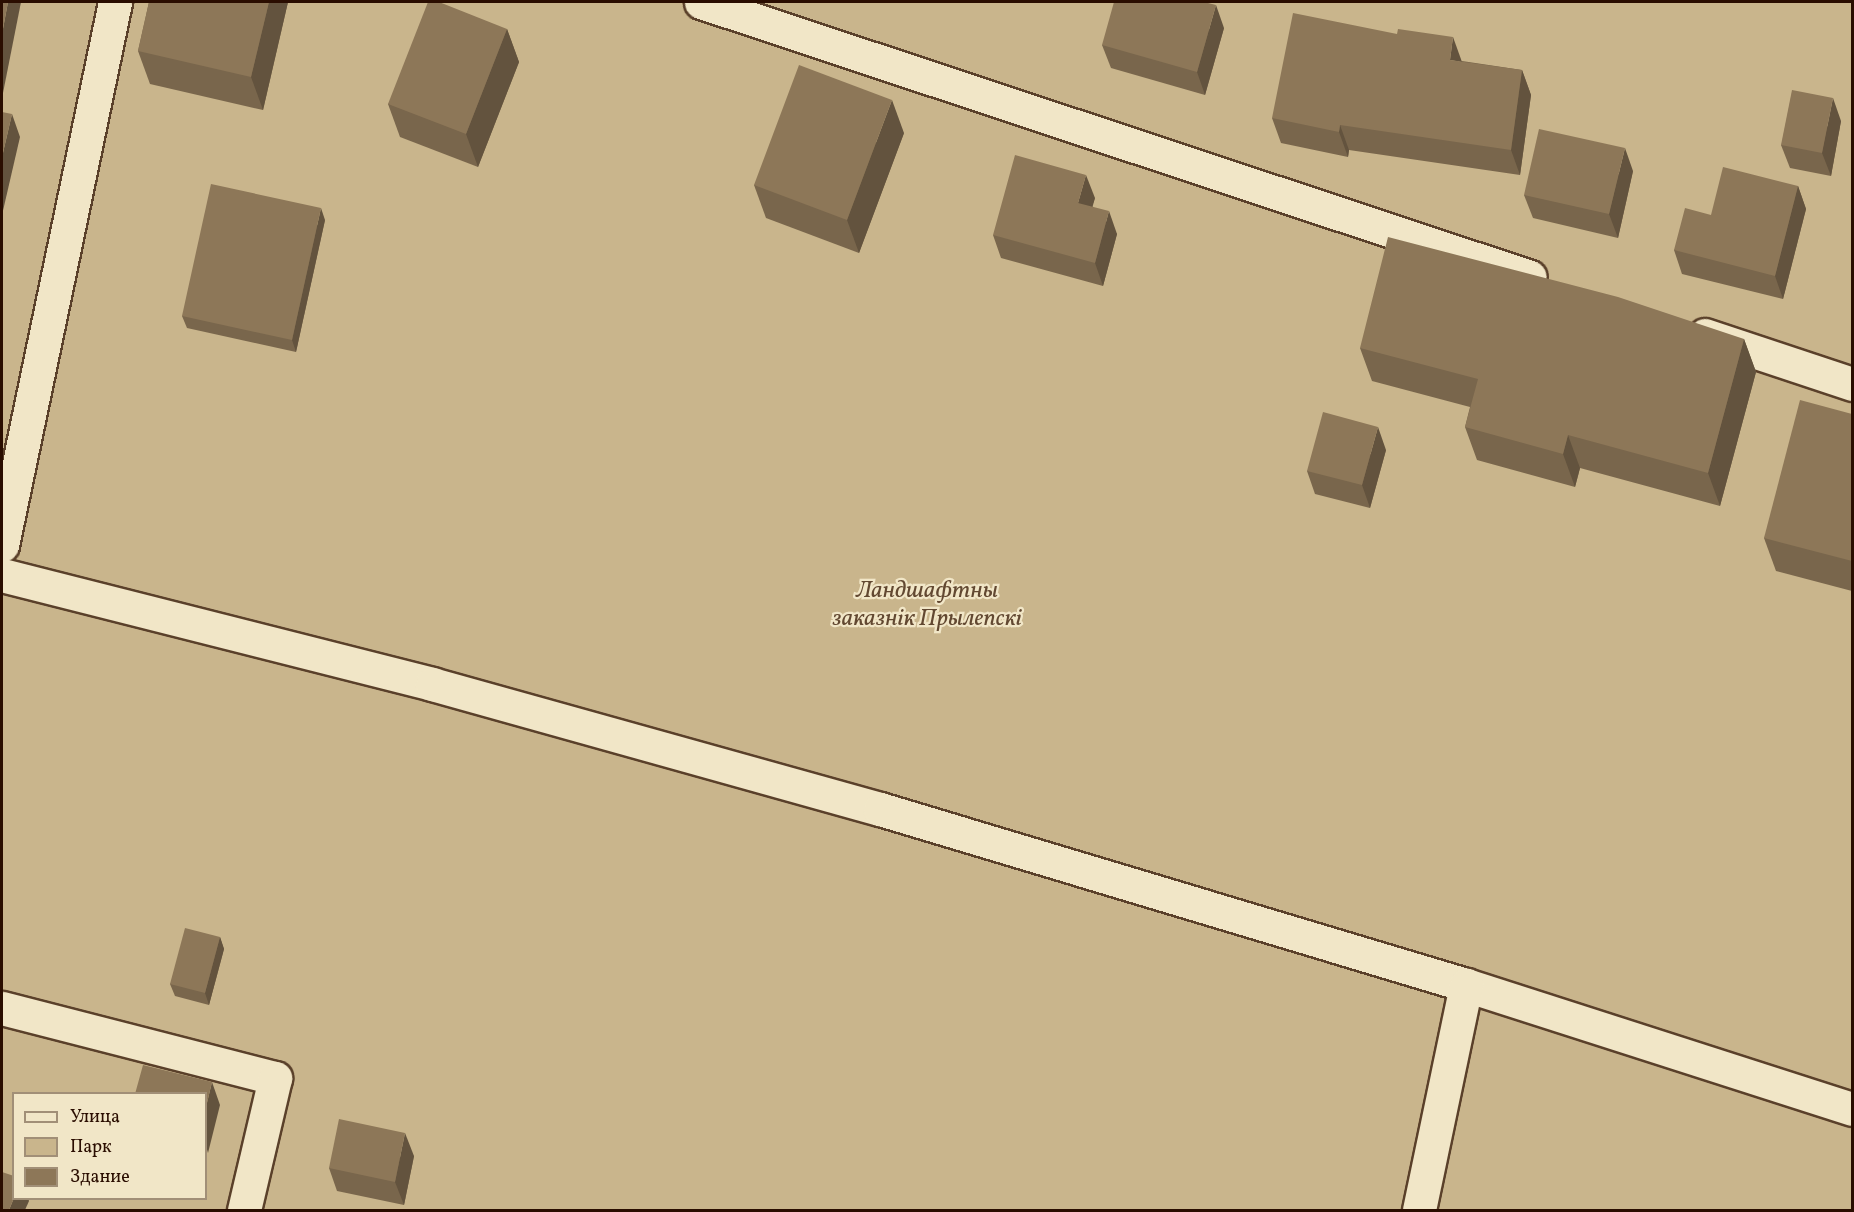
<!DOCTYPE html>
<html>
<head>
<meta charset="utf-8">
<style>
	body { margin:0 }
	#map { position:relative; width:1854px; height:1212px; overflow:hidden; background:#e9d8a9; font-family:Vollkorn,serif }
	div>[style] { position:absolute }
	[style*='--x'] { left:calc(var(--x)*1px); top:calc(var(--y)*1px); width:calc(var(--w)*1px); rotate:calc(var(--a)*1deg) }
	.green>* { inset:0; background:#c9b58c }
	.roads { filter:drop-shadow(2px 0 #5a402a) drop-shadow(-2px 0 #5a402a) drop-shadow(0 2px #5a402a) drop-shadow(0 -2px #5a402a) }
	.minor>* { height:33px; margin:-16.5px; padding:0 16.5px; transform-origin:16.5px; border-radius:16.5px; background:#f1e6c7 }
	.wall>* { inset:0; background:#79664c }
	.shaded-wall>* { inset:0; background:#63533e }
	.building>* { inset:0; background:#8d7758 }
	span { translate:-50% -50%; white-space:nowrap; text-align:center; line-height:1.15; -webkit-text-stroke:4.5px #f1e6c7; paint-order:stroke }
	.park-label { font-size:24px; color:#624831; font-style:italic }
	.frame { position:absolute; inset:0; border:3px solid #2a0d00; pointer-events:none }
	.legend { position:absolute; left:12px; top:1092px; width:195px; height:108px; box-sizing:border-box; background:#f1e6c7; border:2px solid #a18f77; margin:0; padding:8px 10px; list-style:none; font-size:18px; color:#2a0d00 }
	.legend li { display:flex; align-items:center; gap:12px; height:30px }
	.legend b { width:30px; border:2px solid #a18f77 }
</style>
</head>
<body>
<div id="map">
	<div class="green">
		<div style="clip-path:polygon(evenodd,2px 2px,1852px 2px,1852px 1210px,2px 1210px,2px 2px,14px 1094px,206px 1094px,206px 1198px,14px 1198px,14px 1094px)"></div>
	</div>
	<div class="roads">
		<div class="minor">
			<div style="--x:701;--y:2;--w:873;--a:18.35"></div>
			<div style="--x:1705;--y:335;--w:155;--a:18.4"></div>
			<div style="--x:2;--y:545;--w:555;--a:-78.24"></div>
			<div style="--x:2;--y:575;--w:444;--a:14.2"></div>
			<div style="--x:432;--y:684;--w:465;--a:15.6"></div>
			<div style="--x:880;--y:809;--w:612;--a:16.72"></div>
			<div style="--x:1466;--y:985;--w:405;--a:17.8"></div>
			<div style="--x:2;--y:1008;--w:282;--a:14.4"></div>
			<div style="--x:275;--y:1078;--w:136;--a:103.2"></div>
			<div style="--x:1419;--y:1210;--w:230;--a:-78.2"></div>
		</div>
	</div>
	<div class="wall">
		<div style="clip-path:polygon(149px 2px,288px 2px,263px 110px,150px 84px,138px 51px)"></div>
		<div style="clip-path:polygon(1224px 28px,1205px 95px,1111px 68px,1102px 45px)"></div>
		<div style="clip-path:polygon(507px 29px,519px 62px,478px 167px,400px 137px,388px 104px)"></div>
		<div style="clip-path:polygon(1462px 61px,1522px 70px,1531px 95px,1520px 175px,1349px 150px,1348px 157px,1281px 143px,1272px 118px)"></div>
		<div style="clip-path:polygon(1841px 121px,1831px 176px,1790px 168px,1781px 145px)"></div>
		<div style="clip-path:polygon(904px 133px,859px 253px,766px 218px,754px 185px)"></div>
		<div style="clip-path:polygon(1633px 171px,1618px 238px,1533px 218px,1524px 195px)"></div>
		<div style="clip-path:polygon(1798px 186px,1806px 209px,1783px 299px,1682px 274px,1674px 250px,1711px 215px)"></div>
		<div style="clip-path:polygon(1095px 198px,1092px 206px,1117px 234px,1103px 286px,1001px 258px,993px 235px)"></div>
		<div style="clip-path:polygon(325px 220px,296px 352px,187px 328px,182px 316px)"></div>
		<div style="clip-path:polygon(1744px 339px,1756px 372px,1720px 506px,1580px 468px,1575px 487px,1477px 460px,1465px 427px,1470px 407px,1372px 381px,1360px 348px)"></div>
		<div style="clip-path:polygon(1852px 414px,1852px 591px,1776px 571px,1764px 538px)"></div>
		<div style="clip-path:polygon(1386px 450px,1370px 508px,1315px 494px,1307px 471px)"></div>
		<div style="clip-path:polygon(220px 937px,224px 949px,209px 1005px,175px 996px,170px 984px)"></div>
		<div style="clip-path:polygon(414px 1156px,404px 1205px,337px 1191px,329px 1168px)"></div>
	</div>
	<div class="shaded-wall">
		<div style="clip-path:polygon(8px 2px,21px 2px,2px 98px,2px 34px)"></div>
		<div style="clip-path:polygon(269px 2px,288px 2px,263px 110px,251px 77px)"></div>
		<div style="clip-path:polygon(1216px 5px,1224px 28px,1205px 95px,1197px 72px)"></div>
		<div style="clip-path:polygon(507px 29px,519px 62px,478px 167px,466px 134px)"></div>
		<div style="clip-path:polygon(1453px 37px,1462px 62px,1450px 60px)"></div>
		<div style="clip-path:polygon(1522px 70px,1531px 95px,1520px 175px,1511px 150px)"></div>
		<div style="clip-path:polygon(1833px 98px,1841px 121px,1831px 176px,1822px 153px)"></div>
		<div style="clip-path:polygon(892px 100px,904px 133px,859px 253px,847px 220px)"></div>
		<div style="clip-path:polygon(12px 114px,20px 137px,2px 215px,2px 157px)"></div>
		<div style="clip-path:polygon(1340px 125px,1349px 150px,1348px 157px,1339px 132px)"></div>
		<div style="clip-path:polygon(1625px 148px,1633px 171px,1618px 238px,1609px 214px)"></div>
		<div style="clip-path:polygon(1086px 175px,1095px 198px,1087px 226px,1078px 203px)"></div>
		<div style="clip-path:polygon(1798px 186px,1806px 209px,1783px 299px,1775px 276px)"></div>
		<div style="clip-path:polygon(321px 208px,325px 220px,296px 352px,292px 340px)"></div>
		<div style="clip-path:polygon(1109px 211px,1117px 234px,1103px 286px,1095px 263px)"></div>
		<div style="clip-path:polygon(1744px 339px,1756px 372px,1720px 506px,1708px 473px)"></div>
		<div style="clip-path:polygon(1378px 427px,1386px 450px,1370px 508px,1362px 485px)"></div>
		<div style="clip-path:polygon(1568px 435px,1580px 468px,1575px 487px,1563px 454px)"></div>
		<div style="clip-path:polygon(220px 937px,224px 949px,209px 1005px,205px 993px)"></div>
		<div style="clip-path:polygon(212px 1082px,220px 1105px,208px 1153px,206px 1146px,206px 1107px)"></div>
		<div style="clip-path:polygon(405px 1133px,414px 1156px,404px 1205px,395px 1182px)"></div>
		<div style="clip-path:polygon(14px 1198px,28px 1198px,29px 1201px,25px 1210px,9px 1210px)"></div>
	</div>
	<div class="building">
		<div style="clip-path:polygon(2px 2px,8px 2px,2px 34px)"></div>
		<div style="clip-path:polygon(149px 2px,269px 2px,251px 77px,138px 51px)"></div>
		<div style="clip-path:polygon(428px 2px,439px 2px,507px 29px,466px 134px,388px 104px)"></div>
		<div style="clip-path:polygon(1114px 2px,1204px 2px,1216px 5px,1197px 72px,1102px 45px)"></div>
		<div style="clip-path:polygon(1293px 13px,1397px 34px,1398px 29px,1453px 37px,1450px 60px,1522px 70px,1511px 150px,1340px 125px,1339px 132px,1272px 118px)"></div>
		<div style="clip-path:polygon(799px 65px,892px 100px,847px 220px,754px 185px)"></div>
		<div style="clip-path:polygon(1792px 90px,1833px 98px,1822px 153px,1781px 145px)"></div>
		<div style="clip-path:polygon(2px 112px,12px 114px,2px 157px)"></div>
		<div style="clip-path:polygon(1539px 129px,1625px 148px,1609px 214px,1524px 195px)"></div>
		<div style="clip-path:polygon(1015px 155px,1086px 175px,1078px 203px,1109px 211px,1095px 263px,993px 235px)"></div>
		<div style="clip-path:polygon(1723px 167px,1798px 186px,1775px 276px,1674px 250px,1685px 208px,1711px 215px)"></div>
		<div style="clip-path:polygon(211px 184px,321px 208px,292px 340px,182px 316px)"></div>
		<div style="clip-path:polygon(1388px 237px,1618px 297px,1744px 339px,1708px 473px,1568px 435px,1563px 454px,1465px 427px,1478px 379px,1360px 348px)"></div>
		<div style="clip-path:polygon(1800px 400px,1852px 414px,1852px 561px,1764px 538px)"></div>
		<div style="clip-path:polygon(1323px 412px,1378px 427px,1362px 485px,1307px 471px)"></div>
		<div style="clip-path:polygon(185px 928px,220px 937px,205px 993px,170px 984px)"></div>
		<div style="clip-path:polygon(143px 1065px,212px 1082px,206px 1107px,206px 1094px,135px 1094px)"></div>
		<div style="clip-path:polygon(339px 1119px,405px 1133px,395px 1182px,329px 1168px)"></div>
		<div style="clip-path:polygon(2px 1172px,14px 1176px,14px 1198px,9px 1210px,2px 1210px)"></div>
	</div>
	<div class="park-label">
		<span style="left:927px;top:606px">Ландшафтны<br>заказнік Прылепскі</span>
	</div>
	<div class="frame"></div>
	<ul class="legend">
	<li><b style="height:8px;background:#f1e6c7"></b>Улица</li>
	<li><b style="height:16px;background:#c9b58c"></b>Парк</li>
	<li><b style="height:16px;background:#8d7758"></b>Здание</li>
	</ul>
</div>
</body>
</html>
